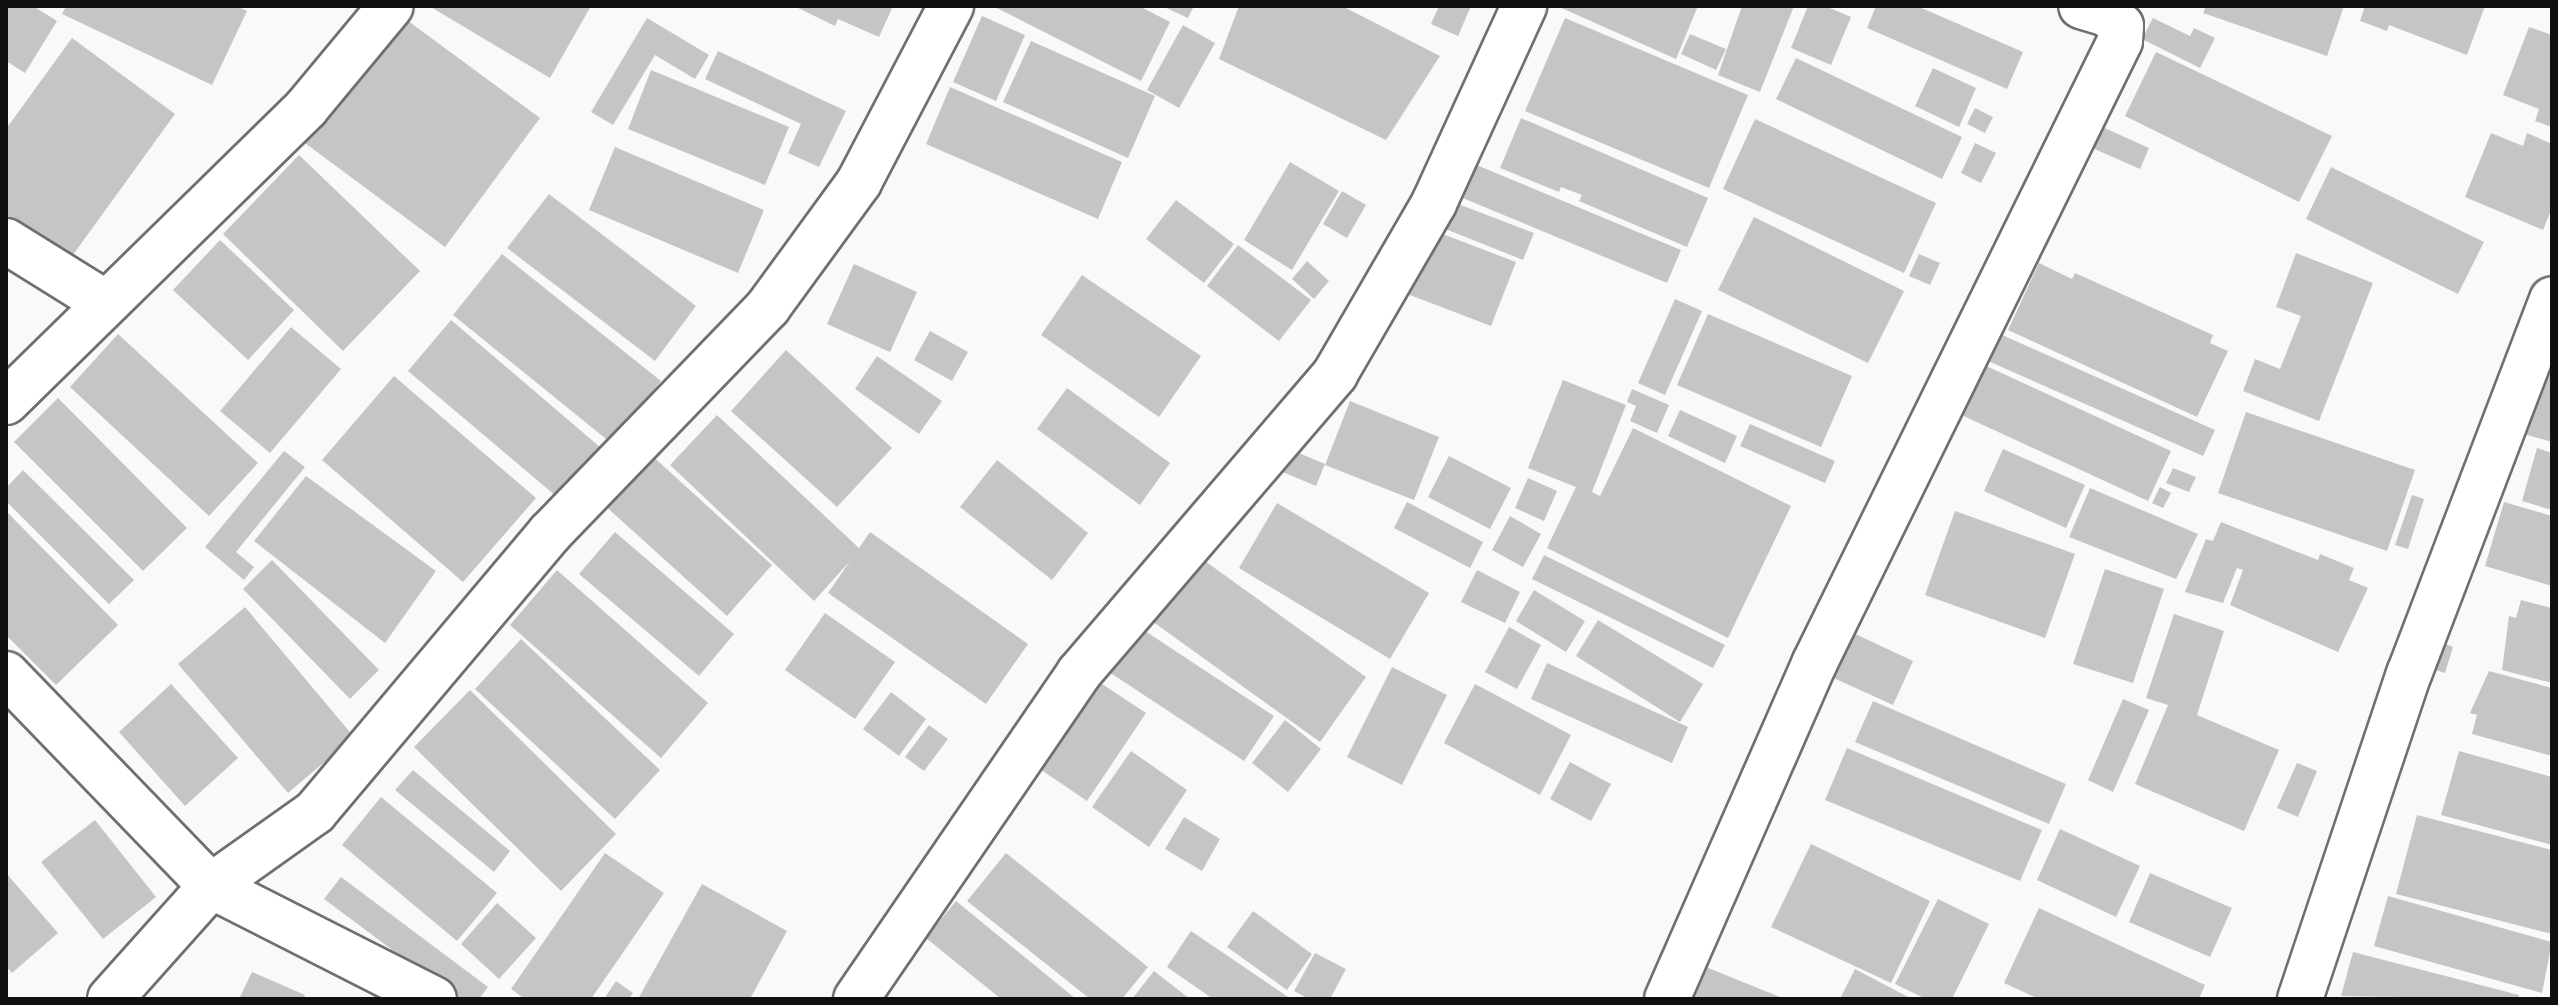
<!DOCTYPE html>
<html>
<head>
<meta charset="utf-8">
<style>
	body { margin:0 }
	#map { position:relative; width:2558px; height:1005px; overflow:hidden; background:#f9f9fc; font-family:"Titillium Web",sans-serif }
	div>[style] { position:absolute }
	[style*='--x'] { left:calc(var(--x)*1px); top:calc(var(--y)*1px); width:calc(var(--w)*1px); rotate:calc(var(--a)*1deg) }
	.building>* { inset:0; background:#c7c4c4 }
	.roads { filter:drop-shadow(2px 0 #6f6f71) drop-shadow(-2px 0 #6f6f71) drop-shadow(0 2px #6f6f71) drop-shadow(0 -2px #6f6f71) }
	.minor>* { height:44px; margin:-22px; padding:0 22px; transform-origin:22px; border-radius:22px; background:#fff }
	span { translate:-50% -50%; white-space:nowrap; text-align:center; line-height:1.15; -webkit-text-stroke:8px #fff; paint-order:stroke }
	.frame { position:absolute; inset:0; border:8px solid #0f0f10; pointer-events:none }
</style>
</head>
<body>
<div id="map">
	<div class="building">
		<div style="clip-path:polygon(6px 6px,33px 6px,57px 21px,25px 73px,6px 61px)"></div>
		<div style="clip-path:polygon(66px 6px,236px 6px,247px 11px,212px 85px,62px 14px)"></div>
		<div style="clip-path:polygon(429px 6px,591px 6px,550px 78px)"></div>
		<div style="clip-path:polygon(794px 6px,893px 6px,879px 37px,838px 19px,835px 26px)"></div>
		<div style="clip-path:polygon(993px 6px,1139px 6px,1170px 22px,1141px 81px)"></div>
		<div style="clip-path:polygon(1162px 6px,1194px 6px,1188px 18px)"></div>
		<div style="clip-path:polygon(1239px 6px,1342px 6px,1440px 56px,1386px 140px,1219px 59px)"></div>
		<div style="clip-path:polygon(1439px 6px,1471px 6px,1458px 36px,1431px 24px)"></div>
		<div style="clip-path:polygon(1557px 6px,1698px 6px,1676px 59px)"></div>
		<div style="clip-path:polygon(1742px 6px,1794px 6px,1760px 92px,1718px 75px)"></div>
		<div style="clip-path:polygon(1808px 6px,1825px 6px,1851px 17px,1831px 65px,1791px 48px)"></div>
		<div style="clip-path:polygon(1876px 6px,1917px 6px,2023px 52px,2007px 89px,1867px 28px)"></div>
		<div style="clip-path:polygon(2206px 6px,2344px 6px,2327px 56px,2203px 13px)"></div>
		<div style="clip-path:polygon(2365px 6px,2485px 6px,2467px 55px,2389px 25px,2387px 31px,2360px 21px)"></div>
		<div style="clip-path:polygon(400px 15px,540px 118px,445px 247px,305px 143px)"></div>
		<div style="clip-path:polygon(982px 16px,1025px 35px,996px 101px,953px 82px)"></div>
		<div style="clip-path:polygon(647px 18px,709px 55px,695px 79px,655px 55px,613px 125px,591px 112px)"></div>
		<div style="clip-path:polygon(1565px 18px,1748px 95px,1709px 188px,1525px 111px)"></div>
		<div style="clip-path:polygon(2153px 18px,2190px 36px,2194px 28px,2215px 38px,2200px 68px,2142px 39px)"></div>
		<div style="clip-path:polygon(1183px 25px,1215px 43px,1179px 108px,1147px 90px)"></div>
		<div style="clip-path:polygon(2529px 27px,2552px 35px,2552px 127px,2535px 121px,2539px 109px,2503px 95px)"></div>
		<div style="clip-path:polygon(1690px 34px,1726px 49px,1716px 70px,1681px 54px)"></div>
		<div style="clip-path:polygon(72px 38px,175px 114px,62px 270px,6px 229px,6px 129px)"></div>
		<div style="clip-path:polygon(1031px 41px,1155px 96px,1128px 158px,1003px 102px)"></div>
		<div style="clip-path:polygon(718px 51px,846px 111px,819px 167px,788px 153px,801px 124px,705px 79px)"></div>
		<div style="clip-path:polygon(2156px 52px,2332px 136px,2299px 202px,2125px 116px)"></div>
		<div style="clip-path:polygon(1796px 58px,1962px 137px,1942px 179px,1776px 99px)"></div>
		<div style="clip-path:polygon(1933px 68px,1976px 88px,1959px 127px,1915px 106px)"></div>
		<div style="clip-path:polygon(651px 70px,789px 127px,765px 185px,628px 129px)"></div>
		<div style="clip-path:polygon(950px 87px,1122px 162px,1098px 219px,926px 144px)"></div>
		<div style="clip-path:polygon(1975px 108px,1993px 117px,1985px 133px,1967px 124px)"></div>
		<div style="clip-path:polygon(1521px 118px,1708px 198px,1687px 247px,1579px 201px,1582px 195px,1561px 187px,1559px 192px,1500px 168px)"></div>
		<div style="clip-path:polygon(1755px 119px,1936px 203px,1904px 273px,1723px 189px)"></div>
		<div style="clip-path:polygon(2100px 126px,2149px 148px,2140px 169px,2090px 147px)"></div>
		<div style="clip-path:polygon(2491px 133px,2523px 146px,2527px 133px,2552px 144px,2552px 208px,2543px 230px,2465px 197px)"></div>
		<div style="clip-path:polygon(1975px 143px,1996px 153px,1981px 183px,1961px 173px)"></div>
		<div style="clip-path:polygon(615px 147px,764px 210px,738px 273px,589px 210px)"></div>
		<div style="clip-path:polygon(299px 155px,420px 271px,343px 351px,223px 234px)"></div>
		<div style="clip-path:polygon(1467px 161px,1681px 250px,1667px 283px,1453px 194px)"></div>
		<div style="clip-path:polygon(1290px 162px,1339px 191px,1292px 270px,1244px 240px)"></div>
		<div style="clip-path:polygon(2331px 167px,2484px 242px,2458px 294px,2306px 219px)"></div>
		<div style="clip-path:polygon(1342px 191px,1366px 205px,1347px 238px,1323px 224px)"></div>
		<div style="clip-path:polygon(549px 194px,696px 306px,655px 361px,507px 248px)"></div>
		<div style="clip-path:polygon(1176px 200px,1234px 244px,1204px 283px,1146px 239px)"></div>
		<div style="clip-path:polygon(1453px 202px,1534px 233px,1523px 260px,1443px 228px)"></div>
		<div style="clip-path:polygon(1754px 217px,1904px 291px,1868px 363px,1718px 290px)"></div>
		<div style="clip-path:polygon(1427px 228px,1516px 262px,1491px 326px,1402px 292px)"></div>
		<div style="clip-path:polygon(220px 240px,294px 310px,248px 360px,173px 290px)"></div>
		<div style="clip-path:polygon(1238px 245px,1311px 300px,1279px 341px,1207px 286px)"></div>
		<div style="clip-path:polygon(2296px 253px,2373px 283px,2319px 421px,2243px 391px,2255px 359px,2280px 369px,2301px 316px,2276px 307px)"></div>
		<div style="clip-path:polygon(502px 254px,661px 381px,611px 443px,453px 315px)"></div>
		<div style="clip-path:polygon(1919px 254px,1940px 263px,1930px 285px,1909px 276px)"></div>
		<div style="clip-path:polygon(1307px 261px,1329px 281px,1314px 299px,1292px 279px)"></div>
		<div style="clip-path:polygon(2039px 263px,2072px 279px,2075px 273px,2213px 335px,2210px 343px,2228px 351px,2197px 417px,2008px 330px)"></div>
		<div style="clip-path:polygon(854px 264px,917px 292px,890px 352px,827px 324px)"></div>
		<div style="clip-path:polygon(1082px 275px,1201px 356px,1159px 417px,1041px 335px)"></div>
		<div style="clip-path:polygon(1675px 299px,1702px 311px,1665px 395px,1638px 383px)"></div>
		<div style="clip-path:polygon(1708px 314px,1852px 376px,1821px 447px,1677px 385px)"></div>
		<div style="clip-path:polygon(451px 320px,600px 447px,557px 497px,408px 371px)"></div>
		<div style="clip-path:polygon(291px 327px,341px 369px,270px 453px,220px 411px)"></div>
		<div style="clip-path:polygon(930px 331px,968px 352px,952px 381px,914px 360px)"></div>
		<div style="clip-path:polygon(118px 334px,258px 463px,209px 516px,70px 387px)"></div>
		<div style="clip-path:polygon(2000px 334px,2215px 430px,2203px 456px,1988px 361px)"></div>
		<div style="clip-path:polygon(786px 350px,892px 448px,837px 507px,731px 411px)"></div>
		<div style="clip-path:polygon(877px 356px,942px 401px,919px 434px,855px 389px)"></div>
		<div style="clip-path:polygon(1980px 363px,2171px 451px,2148px 501px,1957px 413px)"></div>
		<div style="clip-path:polygon(2543px 371px,2552px 373px,2552px 442px,2524px 434px)"></div>
		<div style="clip-path:polygon(394px 376px,536px 498px,463px 582px,322px 460px)"></div>
		<div style="clip-path:polygon(1563px 380px,1626px 405px,1592px 492px,1600px 496px,1633px 428px,1791px 506px,1728px 638px,1547px 548px,1576px 487px,1528px 468px)"></div>
		<div style="clip-path:polygon(1067px 388px,1170px 463px,1140px 505px,1037px 429px)"></div>
		<div style="clip-path:polygon(1632px 389px,1669px 405px,1657px 433px,1630px 421px,1636px 406px,1627px 402px)"></div>
		<div style="clip-path:polygon(58px 398px,187px 528px,143px 571px,14px 442px)"></div>
		<div style="clip-path:polygon(1350px 401px,1439px 437px,1414px 500px,1325px 465px)"></div>
		<div style="clip-path:polygon(1680px 410px,1737px 436px,1725px 463px,1668px 436px)"></div>
		<div style="clip-path:polygon(2246px 412px,2415px 470px,2387px 551px,2218px 493px)"></div>
		<div style="clip-path:polygon(717px 415px,859px 548px,870px 532px,1028px 644px,986px 704px,828px 593px,850px 561px,814px 601px,670px 465px)"></div>
		<div style="clip-path:polygon(1750px 424px,1835px 461px,1825px 483px,1740px 446px)"></div>
		<div style="clip-path:polygon(1287px 448px,1325px 464px,1316px 486px,1278px 470px)"></div>
		<div style="clip-path:polygon(2537px 448px,2552px 453px,2552px 510px,2522px 501px)"></div>
		<div style="clip-path:polygon(2003px 449px,2085px 485px,2066px 528px,1984px 491px)"></div>
		<div style="clip-path:polygon(284px 451px,305px 467px,236px 552px,254px 567px,244px 580px,205px 547px)"></div>
		<div style="clip-path:polygon(648px 452px,772px 565px,727px 616px,602px 503px)"></div>
		<div style="clip-path:polygon(1449px 456px,1511px 488px,1490px 529px,1428px 497px)"></div>
		<div style="clip-path:polygon(997px 460px,1088px 533px,1052px 580px,960px 507px)"></div>
		<div style="clip-path:polygon(2173px 468px,2196px 477px,2189px 492px,2166px 483px)"></div>
		<div style="clip-path:polygon(23px 470px,134px 580px,109px 604px,6px 501px,6px 488px)"></div>
		<div style="clip-path:polygon(306px 476px,436px 571px,385px 643px,254px 541px)"></div>
		<div style="clip-path:polygon(1528px 478px,1557px 491px,1544px 521px,1515px 508px)"></div>
		<div style="clip-path:polygon(2160px 487px,2171px 493px,2163px 508px,2152px 503px)"></div>
		<div style="clip-path:polygon(2090px 488px,2198px 534px,2176px 579px,2069px 537px)"></div>
		<div style="clip-path:polygon(2412px 495px,2424px 499px,2408px 549px,2395px 545px)"></div>
		<div style="clip-path:polygon(1407px 502px,1483px 542px,1470px 568px,1394px 528px)"></div>
		<div style="clip-path:polygon(2504px 502px,2552px 516px,2552px 586px,2485px 566px)"></div>
		<div style="clip-path:polygon(1277px 503px,1429px 593px,1390px 659px,1239px 568px)"></div>
		<div style="clip-path:polygon(6px 511px,118px 625px,56px 685px,6px 635px)"></div>
		<div style="clip-path:polygon(1955px 511px,2075px 554px,2045px 638px,1925px 595px)"></div>
		<div style="clip-path:polygon(1510px 516px,1541px 534px,1523px 567px,1492px 550px)"></div>
		<div style="clip-path:polygon(2221px 522px,2318px 560px,2320px 554px,2354px 568px,2349px 580px,2368px 588px,2338px 652px,2230px 605px,2243px 570px,2237px 568px,2223px 603px,2185px 592px,2206px 539px,2213px 541px)"></div>
		<div style="clip-path:polygon(615px 532px,734px 634px,699px 676px,579px 574px)"></div>
		<div style="clip-path:polygon(1191px 551px,1366px 677px,1320px 742px,1145px 616px)"></div>
		<div style="clip-path:polygon(1544px 555px,1725px 645px,1713px 668px,1532px 579px)"></div>
		<div style="clip-path:polygon(272px 560px,379px 670px,350px 699px,243px 589px)"></div>
		<div style="clip-path:polygon(2105px 569px,2164px 589px,2133px 683px,2073px 664px)"></div>
		<div style="clip-path:polygon(557px 570px,708px 703px,661px 758px,510px 625px)"></div>
		<div style="clip-path:polygon(1477px 570px,1520px 592px,1505px 623px,1461px 602px)"></div>
		<div style="clip-path:polygon(1534px 590px,1585px 621px,1566px 652px,1516px 621px)"></div>
		<div style="clip-path:polygon(2521px 600px,2552px 608px,2552px 683px,2502px 670px,2509px 616px,2516px 618px)"></div>
		<div style="clip-path:polygon(245px 607px,354px 737px,288px 793px,178px 664px)"></div>
		<div style="clip-path:polygon(825px 613px,895px 662px,855px 719px,785px 670px)"></div>
		<div style="clip-path:polygon(2174px 614px,2224px 631px,2197px 715px,2279px 750px,2244px 831px,2135px 784px,2168px 705px,2146px 698px)"></div>
		<div style="clip-path:polygon(1598px 620px,1703px 684px,1680px 722px,1576px 656px)"></div>
		<div style="clip-path:polygon(1836px 625px,1913px 661px,1893px 705px,1816px 670px)"></div>
		<div style="clip-path:polygon(1139px 627px,1274px 716px,1244px 761px,1109px 672px)"></div>
		<div style="clip-path:polygon(1509px 627px,1541px 645px,1517px 689px,1485px 672px)"></div>
		<div style="clip-path:polygon(521px 639px,660px 770px,615px 819px,475px 689px)"></div>
		<div style="clip-path:polygon(2437px 641px,2453px 647px,2445px 673px,2429px 668px)"></div>
		<div style="clip-path:polygon(1547px 663px,1688px 727px,1672px 763px,1531px 699px)"></div>
		<div style="clip-path:polygon(1392px 667px,1447px 695px,1402px 785px,1347px 757px)"></div>
		<div style="clip-path:polygon(2489px 671px,2552px 688px,2552px 756px,2472px 734px,2477px 715px,2470px 713px)"></div>
		<div style="clip-path:polygon(1090px 676px,1146px 713px,1087px 801px,1031px 763px)"></div>
		<div style="clip-path:polygon(171px 684px,238px 758px,185px 806px,119px 732px)"></div>
		<div style="clip-path:polygon(1475px 684px,1571px 735px,1540px 795px,1444px 743px)"></div>
		<div style="clip-path:polygon(470px 690px,616px 834px,561px 891px,414px 747px)"></div>
		<div style="clip-path:polygon(891px 692px,926px 719px,899px 756px,863px 729px)"></div>
		<div style="clip-path:polygon(2123px 699px,2149px 710px,2113px 792px,2088px 780px)"></div>
		<div style="clip-path:polygon(1873px 701px,2066px 784px,2049px 824px,1855px 742px)"></div>
		<div style="clip-path:polygon(1285px 720px,1321px 749px,1288px 792px,1252px 763px)"></div>
		<div style="clip-path:polygon(929px 725px,948px 739px,924px 771px,905px 757px)"></div>
		<div style="clip-path:polygon(1847px 748px,2042px 830px,2020px 881px,1825px 800px)"></div>
		<div style="clip-path:polygon(1131px 751px,1187px 790px,1149px 847px,1092px 807px)"></div>
		<div style="clip-path:polygon(2459px 751px,2552px 777px,2552px 845px,2441px 815px)"></div>
		<div style="clip-path:polygon(1570px 762px,1611px 784px,1591px 821px,1550px 799px)"></div>
		<div style="clip-path:polygon(2297px 763px,2317px 771px,2298px 817px,2277px 808px)"></div>
		<div style="clip-path:polygon(413px 770px,510px 851px,494px 872px,395px 790px)"></div>
		<div style="clip-path:polygon(381px 797px,497px 893px,457px 941px,342px 845px)"></div>
		<div style="clip-path:polygon(2417px 815px,2552px 850px,2552px 934px,2396px 894px)"></div>
		<div style="clip-path:polygon(1184px 817px,1220px 839px,1202px 871px,1165px 849px)"></div>
		<div style="clip-path:polygon(95px 820px,156px 897px,103px 939px,41px 862px)"></div>
		<div style="clip-path:polygon(2060px 829px,2140px 866px,2116px 917px,2037px 880px)"></div>
		<div style="clip-path:polygon(1811px 844px,1930px 901px,1891px 983px,1771px 927px)"></div>
		<div style="clip-path:polygon(605px 853px,664px 893px,591px 999px,525px 999px,511px 989px)"></div>
		<div style="clip-path:polygon(1006px 853px,1148px 967px,1122px 999px,1090px 999px,967px 901px)"></div>
		<div style="clip-path:polygon(6px 873px,58px 933px,12px 973px,6px 966px)"></div>
		<div style="clip-path:polygon(2150px 873px,2232px 908px,2210px 957px,2129px 922px)"></div>
		<div style="clip-path:polygon(341px 877px,488px 987px,479px 999px,458px 999px,324px 899px)"></div>
		<div style="clip-path:polygon(702px 884px,787px 931px,750px 999px,638px 999px)"></div>
		<div style="clip-path:polygon(2388px 896px,2552px 942px,2542px 993px,2374px 946px)"></div>
		<div style="clip-path:polygon(1938px 899px,1989px 924px,1952px 999px,1926px 999px,1895px 984px)"></div>
		<div style="clip-path:polygon(956px 901px,1076px 999px,1001px 999px,926px 938px)"></div>
		<div style="clip-path:polygon(497px 903px,536px 938px,499px 979px,461px 944px)"></div>
		<div style="clip-path:polygon(2039px 908px,2205px 985px,2199px 999px,2039px 999px,2004px 983px)"></div>
		<div style="clip-path:polygon(1253px 911px,1312px 954px,1287px 990px,1227px 947px)"></div>
		<div style="clip-path:polygon(1191px 931px,1291px 999px,1213px 999px,1167px 967px)"></div>
		<div style="clip-path:polygon(2353px 952px,2519px 995px,2518px 999px,2341px 996px)"></div>
		<div style="clip-path:polygon(1315px 953px,1346px 969px,1330px 999px,1309px 999px,1294px 991px)"></div>
		<div style="clip-path:polygon(1696px 963px,1785px 999px,1682px 999px)"></div>
		<div style="clip-path:polygon(1855px 969px,1912px 999px,1840px 999px)"></div>
		<div style="clip-path:polygon(1154px 971px,1190px 999px,1132px 999px)"></div>
		<div style="clip-path:polygon(252px 972px,305px 995px,303px 999px,239px 999px)"></div>
		<div style="clip-path:polygon(616px 981px,633px 993px,629px 999px,604px 999px)"></div>
	</div>
	<div class="roads">
		<div class="minor">
			<div style="--x:6;--y:241;--w:115;--a:31.9"></div>
			<div style="--x:6;--y:402;--w:421;--a:-44.4"></div>
			<div style="--x:307;--y:107;--w:131;--a:-50.3"></div>
			<div style="--x:6;--y:674;--w:295;--a:46"></div>
			<div style="--x:211;--y:886;--w:250;--a:26.9"></div>
			<div style="--x:110;--y:999;--w:152;--a:-48.2"></div>
			<div style="--x:211;--y:886;--w:128;--a:-35.4"></div>
			<div style="--x:315;--y:812;--w:365;--a:-49.9"></div>
			<div style="--x:550;--y:533;--w:314;--a:-46"></div>
			<div style="--x:768;--y:307;--w:155;--a:-53.9"></div>
			<div style="--x:859;--y:182;--w:199;--a:-62.4"></div>
			<div style="--x:856;--y:999;--w:395;--a:-55.6"></div>
			<div style="--x:1079;--y:673;--w:394;--a:-49.4"></div>
			<div style="--x:1335;--y:374;--w:198;--a:-59.9"></div>
			<div style="--x:1434;--y:203;--w:217;--a:-65.4"></div>
			<div style="--x:1667;--y:999;--w:366;--a:-66.3"></div>
			<div style="--x:1814;--y:664;--w:694;--a:-63.84"></div>
			<div style="--x:2120;--y:41;--w:15;--a:-86"></div>
			<div style="--x:2121;--y:26;--w:18;--a:-139"></div>
			<div style="--x:2107;--y:14;--w:27;--a:-163"></div>
			<div style="--x:2300;--y:999;--w:343;--a:-71.5"></div>
			<div style="--x:2409;--y:674;--w:401;--a:-69.1"></div>
		</div>
	</div>
	<div class="frame"></div>
</div>
</body>
</html>
